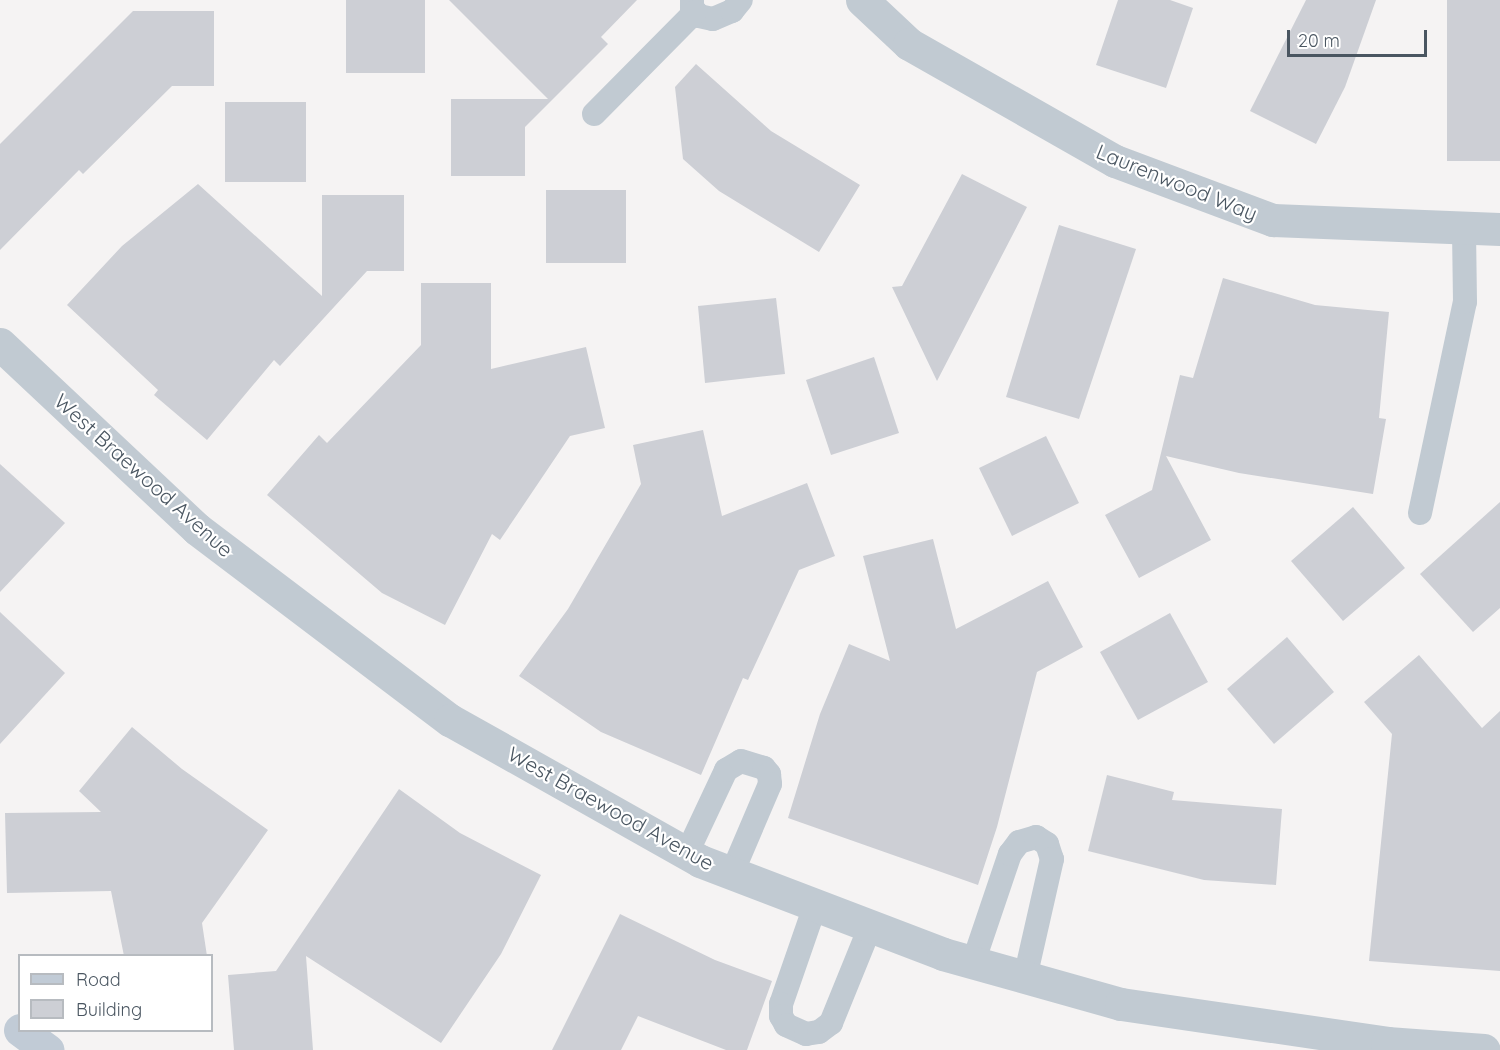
<!DOCTYPE html>
<html>
<head>
<meta charset="utf-8">
<style>
	body { margin:0 }
	#map { position:relative; width:1500px; height:1050px; overflow:hidden; background:#f5f3f3; font-family:Quicksand,sans-serif }
	div>[style] { position:absolute }
	[style*='--x'] { left:calc(var(--x)*1px); top:calc(var(--y)*1px); width:calc(var(--w)*1px); rotate:calc(var(--a)*1deg) }
	.building>* { inset:0; background:#cdcfd5 }
	.lane>* { height:24px; margin:-12px; padding:0 12px; transform-origin:12px; border-radius:12px; background:#c1cad2 }
	.street>* { height:33px; margin:-16.5px; padding:0 16.5px; transform-origin:16.5px; border-radius:16.5px; background:#c1cad2 }
	.secondary>* { height:33px; margin:-16.5px; padding:0 16.5px; transform-origin:16.5px; border-radius:16.5px; background:#c1cbd6 }
	span { translate:-50% -50%; white-space:nowrap; text-align:center; line-height:1.15; -webkit-text-stroke:4.5px #fff; paint-order:stroke }
	.street-label { font-size:21px; color:#4a5661 }
	.legend { position:absolute; left:18px; top:954px; width:195px; height:78px; box-sizing:border-box; background:#fff; border:2px solid #b7bbc0; margin:0; padding:8px 10px; list-style:none; font-size:18px; color:#4a5661 }
	.legend li { display:flex; align-items:center; gap:12px; height:30px }
	.legend b { width:30px; border:2px solid #b7bbc0 }
	.scale { position:absolute; left:1287px; top:30px; width:140px; height:27px; box-sizing:border-box; border:3px solid #4a5661; border-top:0; padding-left:8px; font-size:18px; line-height:21px; white-space:nowrap; color:#4a5661; -webkit-text-stroke:4px #fff; paint-order:stroke }
</style>
</head>
<body>
<div id="map">
	<div class="building">
		<div style="clip-path:polygon(346px 0,425px 0,425px 73px,346px 73px)"></div>
		<div style="clip-path:polygon(449px 0,637px 0,601px 37px,608px 44px,525px 127px,525px 176px,451px 176px,451px 99px,548px 99px)"></div>
		<div style="clip-path:polygon(1118px 0,1170px 0,1193px 8px,1166px 88px,1096px 65px)"></div>
		<div style="clip-path:polygon(1306px 0,1376px 0,1345px 87px,1316px 144px,1250px 111px)"></div>
		<div style="clip-path:polygon(1447px 0,1500px 0,1500px 161px,1447px 161px)"></div>
		<div style="clip-path:polygon(133px 11px,214px 11px,214px 86px,172px 86px,83px 174px,79px 170px,0 250px,0 144px)"></div>
		<div style="clip-path:polygon(696px 64px,771px 131px,860px 185px,819px 252px,719px 191px,683px 159px,675px 87px)"></div>
		<div style="clip-path:polygon(225px 102px,306px 102px,306px 182px,225px 182px)"></div>
		<div style="clip-path:polygon(962px 174px,1027px 207px,937px 381px,892px 287px,902px 286px)"></div>
		<div style="clip-path:polygon(198px 184px,322px 296px,322px 195px,404px 195px,404px 271px,367px 271px,280px 366px,274px 360px,207px 440px,154px 395px,158px 390px,67px 305px,122px 246px)"></div>
		<div style="clip-path:polygon(546px 190px,626px 190px,626px 263px,546px 263px)"></div>
		<div style="clip-path:polygon(1059px 225px,1136px 249px,1079px 419px,1006px 397px)"></div>
		<div style="clip-path:polygon(1223px 278px,1315px 305px,1389px 312px,1379px 418px,1386px 419px,1373px 494px,1239px 473px,1166px 456px,1211px 540px,1139px 578px,1105px 515px,1152px 490px,1180px 375px,1193px 378px)"></div>
		<div style="clip-path:polygon(421px 283px,491px 283px,491px 369px,586px 347px,605px 428px,570px 436px,500px 540px,492px 534px,445px 625px,382px 593px,267px 495px,319px 435px,327px 443px,421px 345px)"></div>
		<div style="clip-path:polygon(776px 298px,785px 374px,705px 383px,698px 306px)"></div>
		<div style="clip-path:polygon(874px 357px,899px 433px,831px 455px,806px 380px)"></div>
		<div style="clip-path:polygon(703px 430px,722px 516px,807px 483px,835px 556px,799px 570px,748px 680px,743px 678px,701px 775px,601px 732px,519px 676px,568px 609px,641px 484px,633px 445px)"></div>
		<div style="clip-path:polygon(1046px 436px,1079px 503px,1012px 536px,979px 468px)"></div>
		<div style="clip-path:polygon(0 464px,65px 523px,0 592px)"></div>
		<div style="clip-path:polygon(1500px 502px,1500px 608px,1473px 632px,1420px 574px)"></div>
		<div style="clip-path:polygon(1353px 507px,1405px 568px,1343px 621px,1291px 561px)"></div>
		<div style="clip-path:polygon(933px 539px,956px 629px,1048px 581px,1083px 647px,1037px 672px,997px 827px,978px 885px,788px 818px,820px 714px,849px 644px,890px 661px,863px 556px)"></div>
		<div style="clip-path:polygon(0 612px,65px 673px,0 744px)"></div>
		<div style="clip-path:polygon(1170px 613px,1208px 682px,1138px 720px,1100px 652px)"></div>
		<div style="clip-path:polygon(1287px 637px,1334px 692px,1274px 744px,1227px 689px)"></div>
		<div style="clip-path:polygon(1419px 655px,1482px 728px,1500px 711px,1500px 971px,1369px 961px,1392px 734px,1364px 702px)"></div>
		<div style="clip-path:polygon(132px 727px,182px 769px,268px 830px,202px 923px,207px 956px,124px 956px,111px 891px,7px 893px,5px 813px,101px 812px,79px 791px)"></div>
		<div style="clip-path:polygon(1107px 775px,1174px 792px,1172px 800px,1282px 809px,1276px 885px,1204px 880px,1088px 851px)"></div>
		<div style="clip-path:polygon(399px 789px,460px 833px,541px 875px,501px 954px,441px 1043px,306px 956px,313px 1050px,234px 1050px,228px 975px,276px 971px)"></div>
		<div style="clip-path:polygon(620px 914px,715px 960px,772px 981px,747px 1050px,726px 1050px,638px 1016px,621px 1050px,552px 1050px)"></div>
	</div>
	<div class="lane">
		<div style="--x:692;--y:0;--w:9;--a:90"></div>
		<div style="--x:692;--y:9;--w:10;--a:45"></div>
		<div style="--x:699;--y:16;--w:14;--a:12"></div>
		<div style="--x:713;--y:19;--w:21;--a:-23"></div>
		<div style="--x:732;--y:11;--w:14;--a:-51"></div>
		<div style="--x:594;--y:114;--w:144;--a:-45.3"></div>
		<div style="--x:1420;--y:513;--w:216;--a:-78"></div>
		<div style="--x:1465;--y:302;--w:74;--a:-90.8"></div>
		<div style="--x:687;--y:853;--w:92;--a:-64.8"></div>
		<div style="--x:726;--y:770;--w:17;--a:-31"></div>
		<div style="--x:741;--y:761;--w:24;--a:17"></div>
		<div style="--x:764;--y:768;--w:8;--a:50"></div>
		<div style="--x:769;--y:774;--w:10;--a:84"></div>
		<div style="--x:770;--y:784;--w:97;--a:113.1"></div>
		<div style="--x:815;--y:906;--w:104;--a:109.1"></div>
		<div style="--x:781;--y:1004;--w:12;--a:90"></div>
		<div style="--x:781;--y:1016;--w:10;--a:61"></div>
		<div style="--x:786;--y:1025;--w:22;--a:24"></div>
		<div style="--x:806;--y:1034;--w:13;--a:-9"></div>
		<div style="--x:819;--y:1032;--w:15;--a:-37"></div>
		<div style="--x:831;--y:1023;--w:104;--a:-67.9"></div>
		<div style="--x:973;--y:963;--w:115;--a:-71.3"></div>
		<div style="--x:1010;--y:854;--w:15;--a:-53"></div>
		<div style="--x:1019;--y:842;--w:18;--a:-16"></div>
		<div style="--x:1036;--y:837;--w:13;--a:32"></div>
		<div style="--x:1047;--y:844;--w:16;--a:72"></div>
		<div style="--x:1052;--y:859;--w:122;--a:102.8"></div>
	</div>
	<div class="street">
		<div style="--x:862;--y:0;--w:64;--a:43.1"></div>
		<div style="--x:909;--y:44;--w:237;--a:29.6"></div>
		<div style="--x:1115;--y:161;--w:169;--a:20.5"></div>
		<div style="--x:1273;--y:220;--w:227;--a:2.3"></div>
		<div style="--x:0;--y:344;--w:270;--a:43.2"></div>
		<div style="--x:197;--y:529;--w:317;--a:37.1"></div>
		<div style="--x:450;--y:720;--w:287;--a:29.4"></div>
		<div style="--x:700;--y:861;--w:260;--a:20.9"></div>
		<div style="--x:943;--y:954;--w:185;--a:15.7"></div>
		<div style="--x:1121;--y:1004;--w:269;--a:8.3"></div>
		<div style="--x:1387;--y:1043;--w:97;--a:4.1"></div>
	</div>
	<div class="secondary">
		<div style="--x:20;--y:1030;--w:34;--a:36"></div>
	</div>
	<div class="street-label">
		<span style="left:1177px;top:182px;rotate:22deg">Laurenwood Way</span>
		<span style="left:144px;top:475px;rotate:42deg">West Braewood Avenue</span>
		<span style="left:611px;top:808px;rotate:29deg">West Braewood Avenue</span>
	</div>
	<ul class="legend">
	<li><b style="height:8px;background:#c1cbd6"></b>Road</li>
	<li><b style="height:16px;background:#cdcfd5"></b>Building</li>
	</ul>
	<div class="scale">20 m</div>
</div>
</body>
</html>
